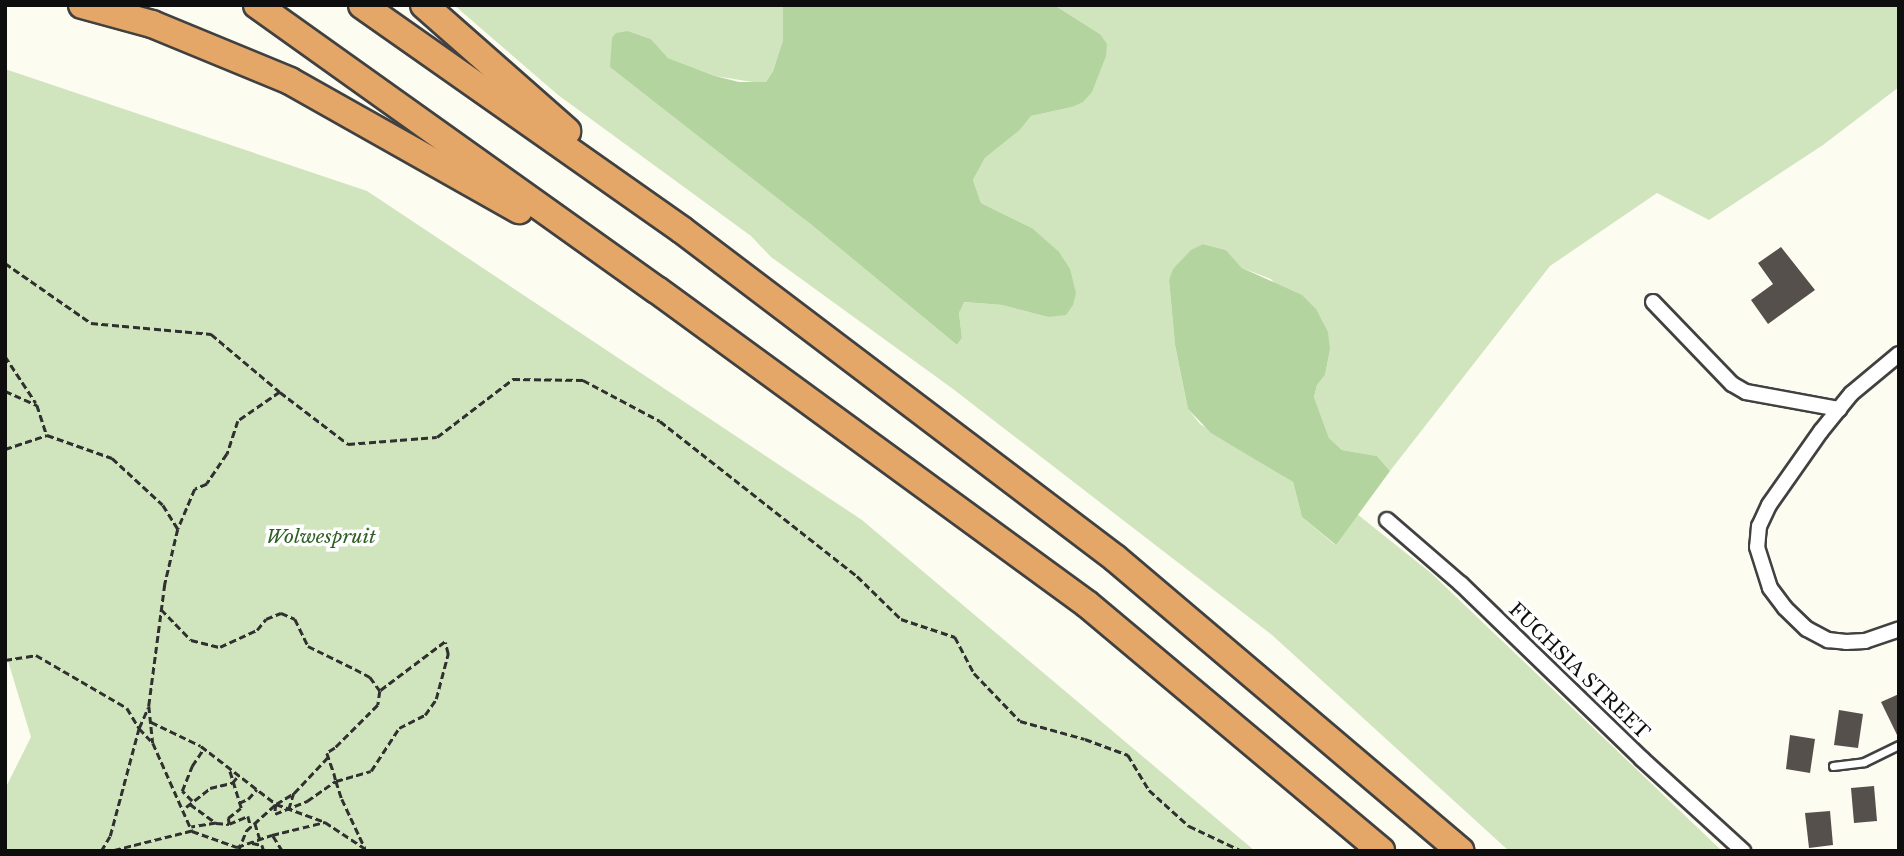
<!DOCTYPE html>
<html>
<head>
<meta charset="utf-8">
<style>
	body { margin:0 }
	#map { position:relative; width:1904px; height:856px; overflow:hidden; background:#fdfcf1; font-family:"Libre Baskerville",serif }
	div>[style] { position:absolute }
	[style*='--x'] { left:calc(var(--x)*1px); top:calc(var(--y)*1px); width:calc(var(--w)*1px); rotate:calc(var(--a)*1deg) }
	.green>* { inset:0; background:#d0e5be }
	.forest>* { inset:0; background:#b4d49f }
	.building>* { inset:0; background:#56504c }
	.path>* { height:2.5px; margin-top:-1.25px; transform-origin:0; background:repeating-linear-gradient(90deg,#303030 0 7px,transparent 0 10.5px) }
	.roads { filter:drop-shadow(2px 0 #414141) drop-shadow(-2px 0 #414141) drop-shadow(0 2px #414141) drop-shadow(0 -2px #414141) }
	.service>* { height:7px; margin:-3.5px; padding:0 3.5px; transform-origin:3.5px; border-radius:3.5px; background:#fff }
	.minor>* { height:14px; margin:-7px; padding:0 7px; transform-origin:7px; border-radius:7px; background:#fff }
	.motorway>* { height:26px; margin:-13px; padding:0 13px; transform-origin:13px; border-radius:13px; background:#e4a768 }
	span { translate:-50% -50%; white-space:nowrap; text-align:center; line-height:1.15; -webkit-text-stroke:7px #fff; paint-order:stroke }
	.park-label { font-size:19px; color:#2e5f25; font-style:italic }
	.street-label { font-size:19px; color:#0e0e0e }
	.frame { position:absolute; inset:0; border:7px solid #0e0e0e; pointer-events:none }
</style>
</head>
<body>
<div id="map">
	<div class="green">
		<div style="clip-path:polygon(454px 5px,783px 5px,783px 40px,773px 71px,766px 82px,759px 83px,715px 76px,668px 58px,651px 39px,628px 31px,808px 222px,957px 345px,962px 338px,959px 313px,963px 302px,1002px 305px,1048px 317px,1032px 228px,981px 203px,973px 180px,985px 158px,1020px 130px,1031px 116px,1072px 107px,1100px 34px,1054px 5px,1899px 5px,1899px 87px,1823px 145px,1709px 220px,1657px 193px,1550px 266px,1390px 471px,1377px 456px,1342px 450px,1329px 438px,1314px 397px,1317px 385px,1325px 375px,1330px 350px,1271px 279px,1242px 268px,1226px 250px,1203px 244px,1169px 280px,1175px 345px,1188px 409px,1200px 424px,1293px 482px,1302px 517px,1335px 545px,1357px 514px,1431px 573px,1722px 851px,1509px 851px,1272px 635px,953px 389px,771px 257px,751px 236px,558px 95px)"></div>
		<div style="clip-path:polygon(5px 69px,367px 191px,862px 520px,1255px 851px,5px 851px,5px 789px,31px 737px,5px 651px)"></div>
	</div>
	<div class="forest">
		<div style="clip-path:polygon(783px 5px,1054px 5px,1100px 34px,1107px 44px,1106px 56px,1092px 92px,1083px 102px,1072px 107px,1031px 116px,1020px 130px,985px 158px,973px 180px,981px 203px,1032px 228px,1059px 252px,1070px 269px,1076px 293px,1073px 305px,1066px 315px,1048px 317px,1002px 305px,964px 302px,959px 313px,962px 338px,957px 345px,808px 222px,610px 67px,612px 38px,616px 33px,628px 31px,651px 39px,668px 58px,715px 76px,739px 82px,766px 82px,773px 71px,783px 40px)"></div>
		<div style="clip-path:polygon(1203px 244px,1226px 250px,1242px 268px,1302px 295px,1316px 309px,1328px 332px,1330px 350px,1325px 375px,1317px 385px,1314px 397px,1329px 438px,1342px 450px,1377px 456px,1390px 471px,1336px 545px,1302px 517px,1293px 482px,1211px 433px,1188px 409px,1175px 345px,1169px 280px,1173px 269px,1191px 250px)"></div>
	</div>
	<div class="building">
		<div style="clip-path:polygon(1781px 247px,1815px 290px,1768px 324px,1751px 300px,1773px 284px,1758px 263px)"></div>
		<div style="clip-path:polygon(1899px 694px,1899px 739px,1881px 702px)"></div>
		<div style="clip-path:polygon(1839px 710px,1863px 714px,1858px 748px,1834px 745px)"></div>
		<div style="clip-path:polygon(1790px 735px,1815px 739px,1810px 773px,1786px 769px)"></div>
		<div style="clip-path:polygon(1874px 786px,1877px 821px,1854px 823px,1851px 788px)"></div>
		<div style="clip-path:polygon(1830px 811px,1833px 845px,1809px 848px,1805px 813px)"></div>
	</div>
	<div class="path">
		<div style="--x:5;--y:263;--w:105;--a:34.9"></div>
		<div style="--x:91;--y:323;--w:121;--a:5.2"></div>
		<div style="--x:211;--y:334;--w:90;--a:40"></div>
		<div style="--x:280;--y:392;--w:51;--a:145.4"></div>
		<div style="--x:238;--y:421;--w:35;--a:108"></div>
		<div style="--x:227;--y:454;--w:36;--a:124"></div>
		<div style="--x:207;--y:484;--w:13;--a:157"></div>
		<div style="--x:195;--y:489;--w:43;--a:113"></div>
		<div style="--x:5;--y:356;--w:56;--a:56.6"></div>
		<div style="--x:5;--y:391;--w:35;--a:24"></div>
		<div style="--x:37;--y:405;--w:32;--a:72"></div>
		<div style="--x:47;--y:435;--w:69;--a:19.5"></div>
		<div style="--x:112;--y:458;--w:69;--a:42.7"></div>
		<div style="--x:163;--y:505;--w:28;--a:58"></div>
		<div style="--x:178;--y:529;--w:57;--a:103.3"></div>
		<div style="--x:165;--y:584;--w:123;--a:97.5"></div>
		<div style="--x:149;--y:706;--w:37;--a:84"></div>
		<div style="--x:153;--y:743;--w:96;--a:66.1"></div>
		<div style="--x:192;--y:831;--w:82;--a:166"></div>
		<div style="--x:280;--y:392;--w:86;--a:37.4"></div>
		<div style="--x:348;--y:444;--w:89;--a:-4.5"></div>
		<div style="--x:437;--y:437;--w:96;--a:-37.3"></div>
		<div style="--x:513;--y:379;--w:70;--a:0.8"></div>
		<div style="--x:583;--y:380;--w:87;--a:28"></div>
		<div style="--x:660;--y:421;--w:251;--a:38.2"></div>
		<div style="--x:857;--y:576;--w:62;--a:44.3"></div>
		<div style="--x:901;--y:619;--w:57;--a:18.4"></div>
		<div style="--x:955;--y:637;--w:41;--a:62.2"></div>
		<div style="--x:974;--y:673;--w:66;--a:46.2"></div>
		<div style="--x:1020;--y:721;--w:67;--a:15.5"></div>
		<div style="--x:1085;--y:739;--w:46;--a:20.4"></div>
		<div style="--x:1128;--y:755;--w:41;--a:59"></div>
		<div style="--x:1149;--y:790;--w:54;--a:42"></div>
		<div style="--x:1189;--y:826;--w:59;--a:25.3"></div>
		<div style="--x:5;--y:449;--w:44;--a:-18.4"></div>
		<div style="--x:161;--y:609;--w:43;--a:45.9"></div>
		<div style="--x:191;--y:640;--w:30;--a:14"></div>
		<div style="--x:220;--y:647;--w:41;--a:-24.7"></div>
		<div style="--x:257;--y:630;--w:14;--a:-51"></div>
		<div style="--x:266;--y:619;--w:16;--a:-22"></div>
		<div style="--x:281;--y:613;--w:15;--a:23"></div>
		<div style="--x:295;--y:619;--w:30;--a:64"></div>
		<div style="--x:308;--y:646;--w:52;--a:26.1"></div>
		<div style="--x:355;--y:669;--w:17;--a:28"></div>
		<div style="--x:370;--y:677;--w:17;--a:54"></div>
		<div style="--x:5;--y:660;--w:31;--a:-9"></div>
		<div style="--x:36;--y:655;--w:105;--a:30.2"></div>
		<div style="--x:127;--y:708;--w:23;--a:59"></div>
		<div style="--x:139;--y:728;--w:21;--a:47"></div>
		<div style="--x:151;--y:722;--w:55;--a:25.6"></div>
		<div style="--x:201;--y:746;--w:95;--a:37.7"></div>
		<div style="--x:276;--y:804;--w:52;--a:20.2"></div>
		<div style="--x:325;--y:822;--w:53;--a:33.4"></div>
		<div style="--x:294;--y:793;--w:50;--a:-46.6"></div>
		<div style="--x:192;--y:801;--w:14;--a:-135"></div>
		<div style="--x:182;--y:791;--w:27;--a:-68"></div>
		<div style="--x:192;--y:766;--w:22;--a:-56"></div>
		<div style="--x:239;--y:803;--w:10;--a:-24"></div>
		<div style="--x:248;--y:799;--w:13;--a:-48"></div>
		<div style="--x:190;--y:804;--w:32;--a:36"></div>
		<div style="--x:216;--y:823;--w:25;--a:171"></div>
		<div style="--x:276;--y:804;--w:10;--a:96"></div>
		<div style="--x:275;--y:814;--w:35;--a:-22"></div>
		<div style="--x:307;--y:801;--w:35;--a:-35"></div>
		<div style="--x:336;--y:781;--w:36;--a:-16"></div>
		<div style="--x:371;--y:771;--w:51;--a:-56.9"></div>
		<div style="--x:399;--y:728;--w:29;--a:-27"></div>
		<div style="--x:425;--y:715;--w:19;--a:-55"></div>
		<div style="--x:436;--y:699;--w:47;--a:-75.1"></div>
		<div style="--x:448;--y:654;--w:12;--a:-104"></div>
		<div style="--x:445;--y:642;--w:81;--a:143"></div>
		<div style="--x:380;--y:691;--w:14;--a:98"></div>
		<div style="--x:378;--y:705;--w:61;--a:135"></div>
		<div style="--x:335;--y:748;--w:9;--a:148"></div>
		<div style="--x:327;--y:753;--w:21;--a:71"></div>
		<div style="--x:334;--y:773;--w:8;--a:76"></div>
		<div style="--x:336;--y:781;--w:19;--a:72"></div>
		<div style="--x:342;--y:799;--w:54;--a:64.9"></div>
		<div style="--x:186;--y:807;--w:31;--a:-38"></div>
		<div style="--x:210;--y:788;--w:23;--a:-13"></div>
		<div style="--x:232;--y:783;--w:9;--a:-49"></div>
		<div style="--x:216;--y:823;--w:13;--a:4"></div>
		<div style="--x:229;--y:824;--w:21;--a:-23"></div>
		<div style="--x:248;--y:816;--w:11;--a:75"></div>
		<div style="--x:255;--y:823;--w:17;--a:73"></div>
		<div style="--x:229;--y:824;--w:6;--a:-99"></div>
		<div style="--x:228;--y:818;--w:16;--a:-38"></div>
		<div style="--x:241;--y:808;--w:41;--a:-107.1"></div>
		<div style="--x:192;--y:831;--w:48;--a:19.6"></div>
		<div style="--x:237;--y:847;--w:37;--a:-19"></div>
		<div style="--x:252;--y:843;--w:10;--a:11"></div>
		<div style="--x:262;--y:845;--w:6;--a:72"></div>
		<div style="--x:101;--y:851;--w:17;--a:-59"></div>
		<div style="--x:110;--y:836;--w:112;--a:-75"></div>
		<div style="--x:139;--y:728;--w:22;--a:-66"></div>
		<div style="--x:238;--y:851;--w:22;--a:-68"></div>
		<div style="--x:246;--y:831;--w:40;--a:-42"></div>
		<div style="--x:276;--y:804;--w:21;--a:-31"></div>
		<div style="--x:294;--y:793;--w:17;--a:107"></div>
		<div style="--x:282;--y:851;--w:19;--a:-122"></div>
		<div style="--x:272;--y:835;--w:55;--a:-13.8"></div>
	</div>
	<div class="roads">
		<div class="service">
			<div style="--x:1833;--y:766;--w:31;--a:-7"></div>
			<div style="--x:1864;--y:762;--w:39;--a:-26"></div>
		</div>
		<div class="minor">
			<div style="--x:1653;--y:302;--w:114;--a:46.1"></div>
			<div style="--x:1732;--y:384;--w:16;--a:30"></div>
			<div style="--x:1746;--y:392;--w:95;--a:10.4"></div>
			<div style="--x:1899;--y:354;--w:62;--a:140.2"></div>
			<div style="--x:1851;--y:394;--w:48;--a:129"></div>
			<div style="--x:1821;--y:431;--w:90;--a:125.1"></div>
			<div style="--x:1769;--y:505;--w:23;--a:115"></div>
			<div style="--x:1759;--y:526;--w:21;--a:95"></div>
			<div style="--x:1757;--y:547;--w:43;--a:72.4"></div>
			<div style="--x:1770;--y:588;--w:25;--a:53"></div>
			<div style="--x:1785;--y:608;--w:30;--a:44"></div>
			<div style="--x:1807;--y:629;--w:24;--a:28"></div>
			<div style="--x:1828;--y:640;--w:18;--a:6"></div>
			<div style="--x:1846;--y:642;--w:19;--a:-3"></div>
			<div style="--x:1865;--y:641;--w:36;--a:-19"></div>
			<div style="--x:1387;--y:520;--w:98;--a:40.9"></div>
			<div style="--x:1461;--y:584;--w:252;--a:44"></div>
			<div style="--x:1642;--y:759;--w:137;--a:42.3"></div>
		</div>
		<div class="motorway">
			<div style="--x:82;--y:5;--w:73;--a:15.2"></div>
			<div style="--x:152;--y:24;--w:149;--a:22.4"></div>
			<div style="--x:290;--y:81;--w:263;--a:29.4"></div>
			<div style="--x:257;--y:5;--w:491;--a:35.5"></div>
			<div style="--x:657;--y:290;--w:532;--a:36.14"></div>
			<div style="--x:1087;--y:604;--w:384;--a:40"></div>
			<div style="--x:362;--y:5;--w:391;--a:35.1"></div>
			<div style="--x:682;--y:230;--w:543;--a:37.14"></div>
			<div style="--x:1115;--y:558;--w:453;--a:40.3"></div>
			<div style="--x:424;--y:5;--w:191;--a:41.4"></div>
		</div>
	</div>
	<div class="park-label">
		<span style="left:321px;top:537px">Wolwespruit</span>
	</div>
	<div class="street-label">
		<span style="left:1579px;top:671px;rotate:44deg">FUCHSIA STREET</span>
	</div>
	<div class="frame"></div>
</div>
</body>
</html>
